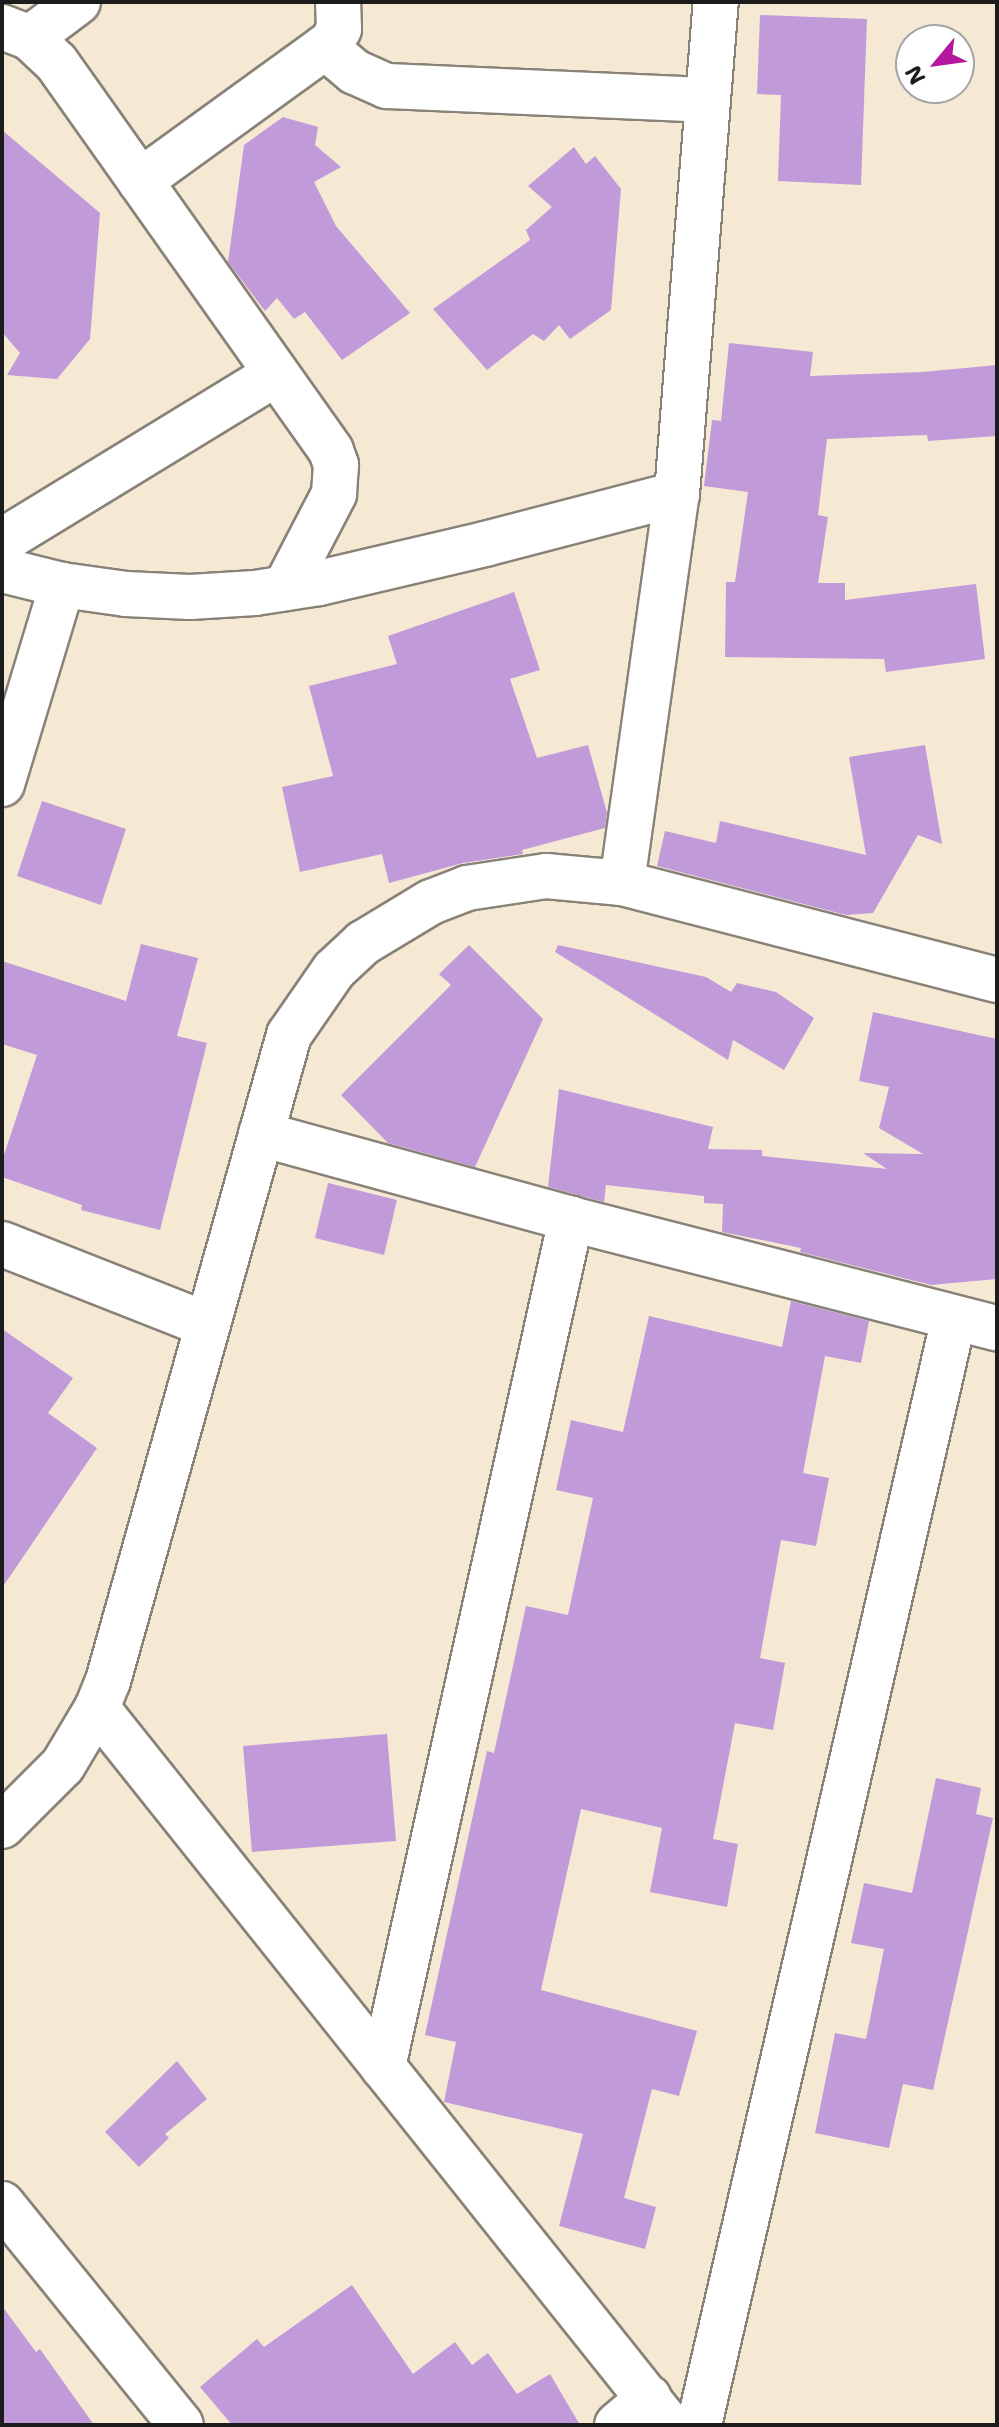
<!DOCTYPE html>
<html>
<head>
<meta charset="utf-8">
<style>
	body { margin:0 }
	#map { position:relative; width:999px; height:2427px; overflow:hidden; background:#f6e9d4; font-family:"Shantell Sans",sans-serif }
	div>[style] { position:absolute }
	[style*='--x'] { left:calc(var(--x)*1px); top:calc(var(--y)*1px); width:calc(var(--w)*1px); rotate:calc(var(--a)*1deg) }
	.building>* { inset:0; background:#c09ad9 }
	.roads { filter:drop-shadow(2px 0 #898278) drop-shadow(-2px 0 #898278) drop-shadow(0 2px #898278) drop-shadow(0 -2px #898278) }
	.minor>* { height:44px; margin:-22px; padding:0 22px; transform-origin:22px; border-radius:22px; background:#fff }
	span { translate:-50% -50%; white-space:nowrap; text-align:center; line-height:1.15; -webkit-text-stroke:8px #fff; paint-order:stroke }
	.frame { position:absolute; inset:0; border:4px solid #1c1c1c; pointer-events:none }
	.north { position:absolute; left:895px; top:24px; width:80px; height:80px; box-sizing:border-box; background:#fff; border:2px solid #a4a4a4; border-radius:50%; rotate:241deg; font-size:22px; font-weight:700; line-height:32px; text-align:center; color:#1c1c1c }
	.north::after { content:''; display:block; margin:auto; width:28px; height:36px; background:#b5179e; clip-path:polygon(50% 0,100% 100%,50% 72%,0 100%) }
</style>
</head>
<body>
<div id="map">
	<div class="building">
		<div style="clip-path:polygon(760px 15px,867px 19px,861px 185px,778px 181px,781px 95px,757px 94px)"></div>
		<div style="clip-path:polygon(283px 117px,318px 127px,315px 145px,341px 167px,314px 182px,336px 226px,410px 313px,342px 360px,305px 312px,294px 319px,277px 298px,265px 311px,228px 262px,244px 145px)"></div>
		<div style="clip-path:polygon(2px 130px,100px 213px,90px 339px,57px 379px,7px 375px,20px 353px,2px 332px)"></div>
		<div style="clip-path:polygon(574px 147px,586px 164px,595px 156px,621px 189px,611px 310px,570px 339px,559px 325px,544px 341px,533px 334px,487px 370px,433px 309px,530px 240px,526px 230px,552px 207px,528px 186px)"></div>
		<div style="clip-path:polygon(729px 343px,813px 352px,810px 376px,922px 372px,997px 365px,997px 436px,928px 441px,927px 435px,827px 439px,818px 515px,828px 517px,818px 583px,845px 583px,845px 600px,976px 584px,985px 659px,886px 672px,884px 659px,725px 657px,726px 582px,735px 582px,748px 492px,704px 486px,712px 420px,721px 421px)"></div>
		<div style="clip-path:polygon(514px 592px,540px 670px,510px 679px,537px 758px,588px 745px,607px 813px,605px 828px,522px 850px,523px 854px,463px 863px,389px 883px,382px 854px,300px 872px,282px 787px,333px 776px,309px 686px,397px 664px,388px 636px)"></div>
		<div style="clip-path:polygon(925px 745px,942px 844px,918px 835px,873px 913px,846px 915px,657px 866px,665px 831px,716px 843px,720px 821px,866px 855px,849px 757px)"></div>
		<div style="clip-path:polygon(42px 801px,126px 829px,101px 905px,17px 876px)"></div>
		<div style="clip-path:polygon(141px 944px,198px 958px,177px 1036px,207px 1043px,160px 1230px,81px 1210px,82px 1205px,2px 1177px,2px 1161px,37px 1055px,2px 1044px,2px 961px,126px 1001px)"></div>
		<div style="clip-path:polygon(469px 945px,543px 1019px,475px 1167px,388px 1143px,341px 1095px,451px 985px,439px 974px)"></div>
		<div style="clip-path:polygon(558px 945px,706px 977px,731px 992px,737px 983px,776px 992px,814px 1018px,784px 1070px,733px 1040px,728px 1060px,555px 952px)"></div>
		<div style="clip-path:polygon(873px 1012px,997px 1039px,997px 1279px,931px 1285px,800px 1252px,801px 1248px,722px 1232px,723px 1204px,704px 1203px,704px 1196px,606px 1185px,604px 1202px,548px 1187px,559px 1089px,713px 1127px,708px 1149px,762px 1150px,762px 1156px,887px 1169px,863px 1153px,923px 1154px,879px 1128px,889px 1087px,859px 1081px)"></div>
		<div style="clip-path:polygon(328px 1183px,397px 1200px,384px 1255px,315px 1238px)"></div>
		<div style="clip-path:polygon(791px 1301px,869px 1321px,861px 1363px,825px 1356px,803px 1473px,829px 1478px,816px 1546px,781px 1540px,760px 1658px,785px 1663px,773px 1730px,735px 1723px,713px 1839px,738px 1844px,727px 1907px,650px 1892px,662px 1828px,581px 1809px,541px 1990px,697px 2031px,679px 2096px,652px 2089px,624px 2198px,656px 2207px,645px 2249px,559px 2226px,583px 2134px,444px 2102px,456px 2042px,425px 2035px,487px 1751px,494px 1753px,526px 1606px,568px 1615px,593px 1498px,556px 1490px,571px 1420px,623px 1432px,649px 1316px,782px 1347px)"></div>
		<div style="clip-path:polygon(2px 1329px,73px 1378px,48px 1413px,97px 1448px,2px 1588px)"></div>
		<div style="clip-path:polygon(387px 1734px,396px 1841px,252px 1852px,243px 1746px)"></div>
		<div style="clip-path:polygon(936px 1778px,981px 1788px,976px 1814px,993px 1818px,933px 2090px,903px 2084px,889px 2148px,815px 2133px,835px 2033px,866px 2039px,884px 1949px,851px 1943px,864px 1883px,912px 1893px)"></div>
		<div style="clip-path:polygon(177px 2061px,207px 2099px,165px 2134px,169px 2138px,139px 2167px,105px 2132px)"></div>
		<div style="clip-path:polygon(352px 2285px,413px 2374px,455px 2342px,472px 2365px,488px 2353px,517px 2394px,550px 2374px,580px 2425px,232px 2425px,200px 2387px,257px 2339px,264px 2347px)"></div>
		<div style="clip-path:polygon(2px 2306px,36px 2352px,40px 2349px,94px 2425px,2px 2425px)"></div>
	</div>
	<div class="roads">
		<div class="minor">
			<div style="--x:2;--y:27;--w:30;--a:21"></div>
			<div style="--x:30;--y:38;--w:35;--a:43"></div>
			<div style="--x:56;--y:62;--w:476;--a:54.7"></div>
			<div style="--x:331;--y:451;--w:15;--a:70"></div>
			<div style="--x:336;--y:465;--w:29;--a:94"></div>
			<div style="--x:334;--y:494;--w:106;--a:117.5"></div>
			<div style="--x:30;--y:38;--w:60;--a:-36.9"></div>
			<div style="--x:325;--y:47;--w:39;--a:40"></div>
			<div style="--x:355;--y:72;--w:35;--a:24"></div>
			<div style="--x:387;--y:86;--w:319;--a:2.5"></div>
			<div style="--x:140;--y:181;--w:237;--a:-35.9"></div>
			<div style="--x:332;--y:42;--w:15;--a:-62"></div>
			<div style="--x:339;--y:29;--w:27;--a:-92"></div>
			<div style="--x:2;--y:541;--w:321;--a:-31.4"></div>
			<div style="--x:2;--y:570;--w:62;--a:14"></div>
			<div style="--x:62;--y:585;--w:65;--a:8"></div>
			<div style="--x:126;--y:594;--w:64;--a:2.7"></div>
			<div style="--x:190;--y:597;--w:65;--a:-3.5"></div>
			<div style="--x:255;--y:593;--w:65;--a:-8.9"></div>
			<div style="--x:319;--y:583;--w:171;--a:-13.2"></div>
			<div style="--x:485;--y:544;--w:198;--a:-14.6"></div>
			<div style="--x:2;--y:784;--w:208;--a:-73.2"></div>
			<div style="--x:622;--y:883;--w:393;--a:-82"></div>
			<div style="--x:677;--y:494;--w:494;--a:-85.5"></div>
			<div style="--x:261;--y:1134;--w:321;--a:15.3"></div>
			<div style="--x:571;--y:1219;--w:440;--a:14.4"></div>
			<div style="--x:2;--y:1244;--w:221;--a:21.5"></div>
			<div style="--x:97;--y:1708;--w:917;--a:51.42"></div>
			<div style="--x:2;--y:1826;--w:86;--a:-45"></div>
			<div style="--x:63;--y:1765;--w:66;--a:-59.2"></div>
			<div style="--x:97;--y:1708;--w:29;--a:-68"></div>
			<div style="--x:108;--y:1681;--w:671;--a:-74.35"></div>
			<div style="--x:289;--y:1035;--w:79;--a:-55.3"></div>
			<div style="--x:334;--y:970;--w:40;--a:-43"></div>
			<div style="--x:363;--y:943;--w:79;--a:-31.1"></div>
			<div style="--x:431;--y:902;--w:39;--a:-21"></div>
			<div style="--x:467;--y:888;--w:80;--a:-8.6"></div>
			<div style="--x:546;--y:876;--w:76;--a:5.3"></div>
			<div style="--x:622;--y:883;--w:387;--a:14.5"></div>
			<div style="--x:383;--y:2067;--w:869;--a:-77.5"></div>
			<div style="--x:2;--y:2204;--w:284;--a:51"></div>
			<div style="--x:617;--y:2425;--w:42;--a:-40.2"></div>
			<div style="--x:699;--y:2425;--w:1136;--a:-77.03"></div>
		</div>
	</div>
	<div class="frame"></div>
	<div class="north">N</div>
</div>
</body>
</html>
